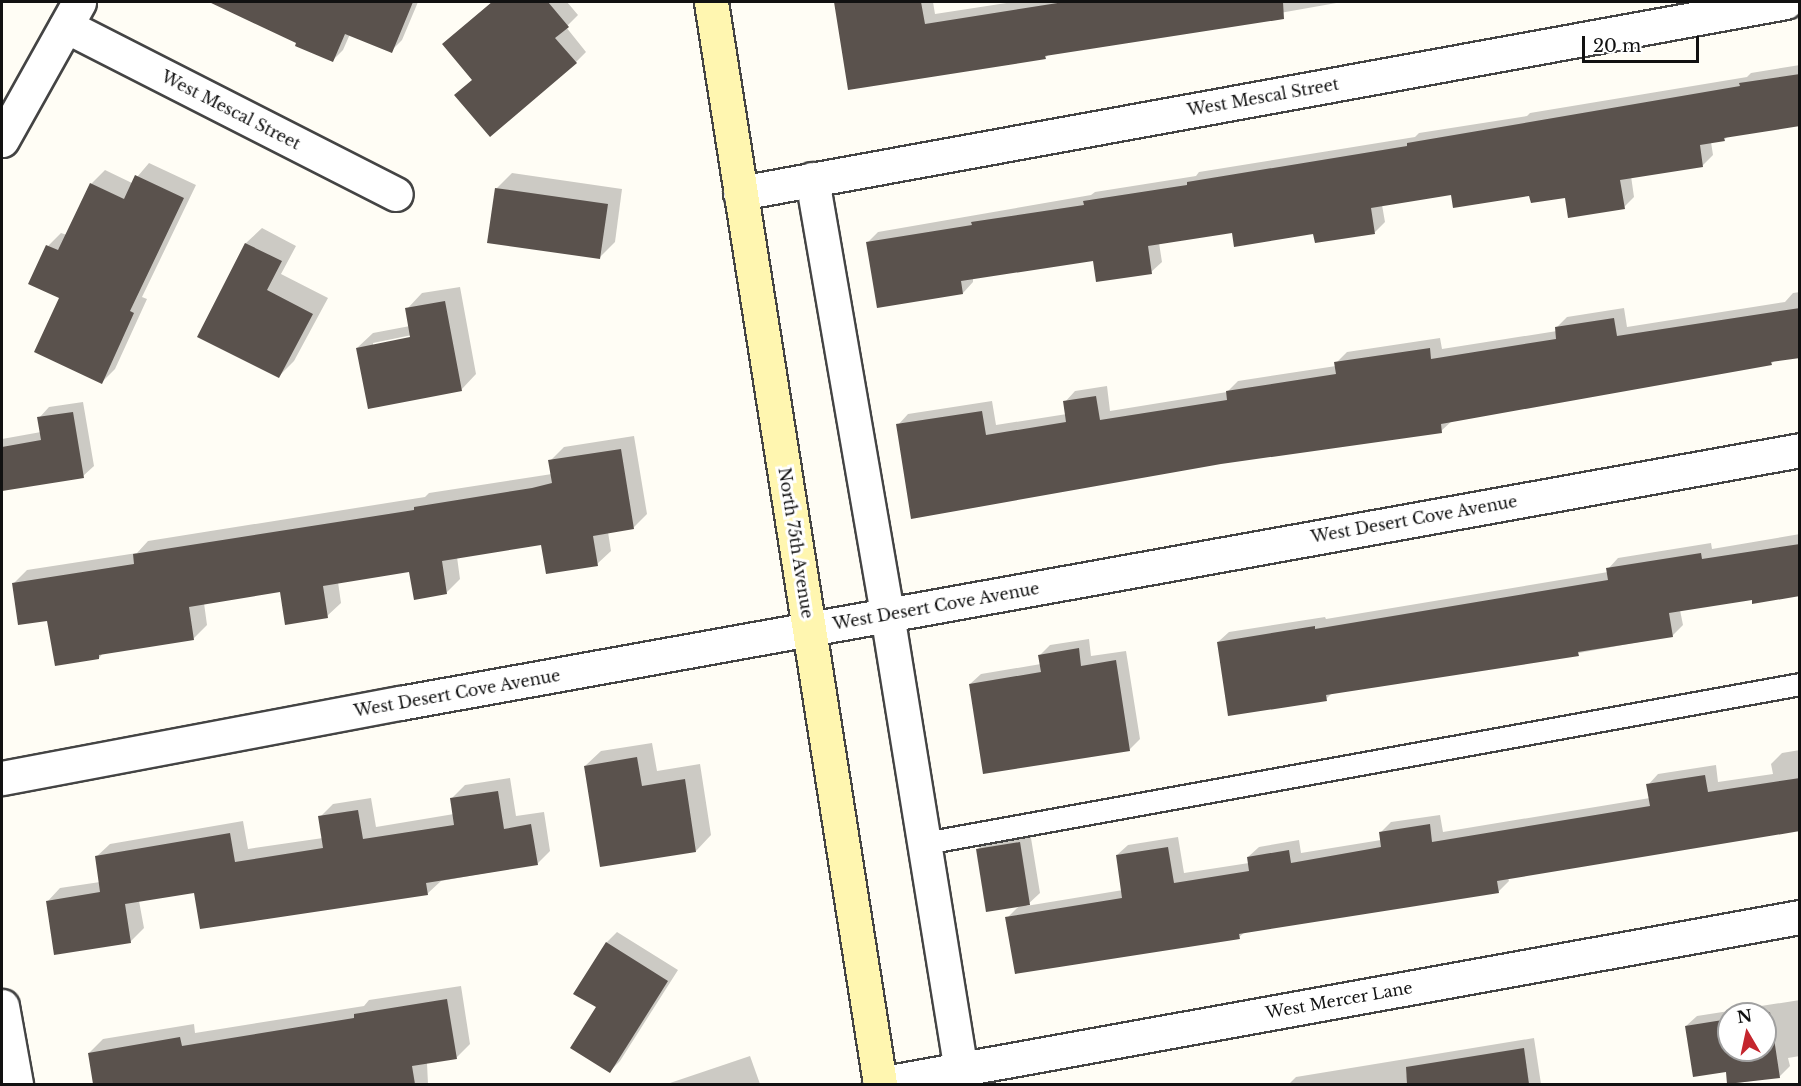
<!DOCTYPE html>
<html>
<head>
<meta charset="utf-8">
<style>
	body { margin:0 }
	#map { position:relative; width:1801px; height:1086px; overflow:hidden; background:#fffdf5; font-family:"Libre Baskerville",serif }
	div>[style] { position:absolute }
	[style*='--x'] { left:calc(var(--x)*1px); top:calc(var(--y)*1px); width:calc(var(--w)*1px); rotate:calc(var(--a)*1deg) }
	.shadow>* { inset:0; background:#0003 }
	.building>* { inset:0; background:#5a524d }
	.roads { filter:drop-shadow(2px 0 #444) drop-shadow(-2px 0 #444) drop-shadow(0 2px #444) drop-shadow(0 -2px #444) }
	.lane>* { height:21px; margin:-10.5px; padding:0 10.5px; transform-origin:10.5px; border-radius:10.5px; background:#fff }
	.street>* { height:33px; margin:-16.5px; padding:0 16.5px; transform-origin:16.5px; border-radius:16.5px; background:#fff }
	.secondary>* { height:33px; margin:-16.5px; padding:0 16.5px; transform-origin:16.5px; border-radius:16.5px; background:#fff6b0 }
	span { translate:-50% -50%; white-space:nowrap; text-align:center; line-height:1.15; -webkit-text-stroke:6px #fff; paint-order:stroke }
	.street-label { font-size:16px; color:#111 }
	.frame { position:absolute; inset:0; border:3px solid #111; pointer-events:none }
	.north { position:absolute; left:1717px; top:1002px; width:60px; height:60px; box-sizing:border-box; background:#fff; border:2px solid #a0a0a0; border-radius:50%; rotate:351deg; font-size:16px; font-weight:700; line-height:24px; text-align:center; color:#111 }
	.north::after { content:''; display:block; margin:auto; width:21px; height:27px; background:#c4262e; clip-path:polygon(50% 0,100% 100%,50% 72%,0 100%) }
	.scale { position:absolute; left:1582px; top:36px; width:117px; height:27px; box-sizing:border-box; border:3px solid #111; border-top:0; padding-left:8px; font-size:18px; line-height:21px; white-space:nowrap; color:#111; -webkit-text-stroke:4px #fff; paint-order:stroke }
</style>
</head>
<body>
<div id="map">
	<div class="shadow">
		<div style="clip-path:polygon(234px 2px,418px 2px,402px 40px,391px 51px,350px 34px,343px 50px,333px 60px,230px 10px)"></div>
		<div style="clip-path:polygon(492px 2px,567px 2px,578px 15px,566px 27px,586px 52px,576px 62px,444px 44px)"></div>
		<div style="clip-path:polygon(836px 2px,933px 2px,935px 14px,1013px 2px,1342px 2px,1049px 54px,1045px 58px,850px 89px)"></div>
		<div style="clip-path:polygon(1800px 65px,1800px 125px,1728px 136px,1724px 140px,1711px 142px,1713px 155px,1703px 165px,1631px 176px,1634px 197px,1624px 207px,1566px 196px,1452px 194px,1382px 205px,1385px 222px,1375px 232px,1233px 231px,1159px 243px,1162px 262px,1151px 272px,1094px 259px,973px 278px,973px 282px,963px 293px,868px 242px,878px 232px,1091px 195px,1095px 192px,1196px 176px,1199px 172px,1415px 137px,1419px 133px,1527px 116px,1530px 113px,1747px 77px,1751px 73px)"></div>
		<div style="clip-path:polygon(149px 163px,196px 185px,142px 297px,147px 299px,115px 369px,102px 382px,61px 297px,48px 246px,61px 233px,67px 235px,91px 184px,105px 170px,132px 183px)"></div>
		<div style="clip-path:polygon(512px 173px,622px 189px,615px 242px,599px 258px,496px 189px)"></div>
		<div style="clip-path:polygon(262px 228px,296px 246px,281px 274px,328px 298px,294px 361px,279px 376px,199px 336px,246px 243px)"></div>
		<div style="clip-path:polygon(evenodd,460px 287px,476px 374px,461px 390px,357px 348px,373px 333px,410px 326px,407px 309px,422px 293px,460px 287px,417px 334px,418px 337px,373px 346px,373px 343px,417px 334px)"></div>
		<div style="clip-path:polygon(1800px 292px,1800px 356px,1775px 360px,1771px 364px,1453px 420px,1441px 431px,1221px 463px,913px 518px,898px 425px,908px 414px,992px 401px,996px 425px,1067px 414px,1065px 402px,1075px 391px,1107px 386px,1110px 411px,1227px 392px,1238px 381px,1336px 366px,1336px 363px,1347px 352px,1440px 338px,1442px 349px,1557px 331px,1556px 328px,1567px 317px,1624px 308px,1627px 327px,1785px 302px,1793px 293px)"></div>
		<div style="clip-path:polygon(83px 402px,94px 466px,83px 476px,2px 489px,2px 439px,41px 432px,39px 418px,49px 407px)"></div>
		<div style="clip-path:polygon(634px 436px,647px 514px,633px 528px,608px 532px,611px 551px,597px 564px,543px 543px,457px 557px,460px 579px,446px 593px,411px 570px,338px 582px,341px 603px,327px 616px,281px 591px,204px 603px,207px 625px,193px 639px,103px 653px,99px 658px,49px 619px,13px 584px,27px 570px,137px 553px,148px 541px,425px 497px,429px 493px,552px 474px,550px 461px,564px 447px)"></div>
		<div style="clip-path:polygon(1800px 534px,1800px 595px,1753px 598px,1680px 610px,1683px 625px,1672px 636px,1496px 668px,1333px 692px,1326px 699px,1218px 642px,1229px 632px,1325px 617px,1326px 619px,1608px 572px,1608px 569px,1618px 558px,1711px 543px,1712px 549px)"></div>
		<div style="clip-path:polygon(1089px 639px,1091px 656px,1126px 651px,1140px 739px,1129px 750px,970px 684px,981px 674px,1041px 664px,1040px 655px,1050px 645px)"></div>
		<div style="clip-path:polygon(652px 743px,657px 771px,700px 764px,711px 835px,696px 851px,585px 766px,601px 751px)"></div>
		<div style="clip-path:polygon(1800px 750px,1800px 830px,1508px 878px,1509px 881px,1498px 892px,1245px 932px,1239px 937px,1007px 918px,1020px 905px,977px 850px,988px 839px,1030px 832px,1040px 893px,1026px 906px,1123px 890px,1117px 855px,1128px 845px,1178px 837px,1184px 873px,1249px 863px,1248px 857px,1259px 847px,1299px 840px,1301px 853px,1381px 840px,1380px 833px,1391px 822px,1440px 815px,1443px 832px,1650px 798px,1648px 785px,1658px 774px,1716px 765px,1718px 782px,1773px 774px,1771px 764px,1782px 753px)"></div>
		<div style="clip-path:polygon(510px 778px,516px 816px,544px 812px,550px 851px,537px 864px,441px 881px,427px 894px,195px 892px,139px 901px,144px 928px,130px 942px,47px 902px,60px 888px,100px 882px,96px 857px,110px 844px,243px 821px,248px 849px,323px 838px,320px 817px,333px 804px,371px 798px,376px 827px,454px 814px,451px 799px,465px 785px)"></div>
		<div style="clip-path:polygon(617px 932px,678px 970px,620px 1061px,610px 1071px,598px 1007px,575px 993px,607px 942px)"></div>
		<div style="clip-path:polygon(461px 986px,470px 1044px,456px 1058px,427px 1063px,428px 1084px,95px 1084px,89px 1053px,103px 1039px,194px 1024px,195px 1033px,364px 1006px,369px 1000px)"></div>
		<div style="clip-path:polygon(evenodd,1800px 1000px,1800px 1056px,1788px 1058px,1790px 1066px,1779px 1077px,1729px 1084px,1727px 1070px,1686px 1026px,1697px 1016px,1800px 1000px,1729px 1014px,1765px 1014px,1765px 1050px,1729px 1050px,1729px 1014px)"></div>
		<div style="clip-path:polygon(1534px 1038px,1541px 1084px,1289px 1084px,1296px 1077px)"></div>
		<div style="clip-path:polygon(750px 1056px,760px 1084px,667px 1084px)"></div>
	</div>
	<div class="building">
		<div style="clip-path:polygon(209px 2px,413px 2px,392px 53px,345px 34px,333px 62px,295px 46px,296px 43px)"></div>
		<div style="clip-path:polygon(492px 2px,548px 2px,569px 27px,555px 38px,577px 63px,490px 137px,454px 95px,472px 80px,442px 44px)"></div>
		<div style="clip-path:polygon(834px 2px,921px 2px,925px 24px,1064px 2px,1283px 2px,1284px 19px,1045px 56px,1046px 59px,848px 90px)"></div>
		<div style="clip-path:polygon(1800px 74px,1800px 126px,1724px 138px,1725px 141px,1700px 145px,1703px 167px,1620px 180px,1625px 209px,1568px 218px,1565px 198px,1531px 203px,1529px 196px,1453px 208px,1451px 195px,1371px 208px,1375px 234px,1315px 243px,1313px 234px,1234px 247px,1232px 233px,1148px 246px,1152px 274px,1096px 282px,1093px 261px,961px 281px,963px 294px,877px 308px,866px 242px,972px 225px,971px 222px,1084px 205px,1083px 201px,1187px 185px,1187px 182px,1407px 146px,1407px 143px,1740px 86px,1739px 83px)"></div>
		<div style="clip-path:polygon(135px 175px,184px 198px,130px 311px,134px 313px,102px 384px,34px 352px,59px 298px,28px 284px,46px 245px,58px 250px,90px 183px,124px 199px)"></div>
		<div style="clip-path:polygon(495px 188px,608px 204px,600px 259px,487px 243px)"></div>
		<div style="clip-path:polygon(245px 243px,282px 261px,267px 290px,313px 314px,279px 378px,197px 337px)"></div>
		<div style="clip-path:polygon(445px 301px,462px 391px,368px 409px,356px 348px,410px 337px,405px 308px)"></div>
		<div style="clip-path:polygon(1800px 308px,1800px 358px,1771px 362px,1772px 365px,1441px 424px,1442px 433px,1221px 464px,911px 519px,896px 424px,982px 411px,986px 435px,1066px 422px,1063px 401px,1096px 396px,1100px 420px,1227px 400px,1226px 391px,1336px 374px,1334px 362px,1430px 348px,1431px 359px,1556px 339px,1555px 327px,1614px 318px,1617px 336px)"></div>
		<div style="clip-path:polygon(73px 412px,84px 478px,2px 491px,2px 447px,41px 440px,37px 417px)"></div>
		<div style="clip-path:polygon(621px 449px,634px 529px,593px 536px,598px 566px,546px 574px,541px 545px,442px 561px,447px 594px,414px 600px,409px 572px,323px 586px,328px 618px,285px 625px,280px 592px,189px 607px,194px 640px,99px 655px,99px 659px,55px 666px,47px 621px,18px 625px,12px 583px,134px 564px,133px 554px,414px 510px,414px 507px,532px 488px,552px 483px,548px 460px)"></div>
		<div style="clip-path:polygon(1800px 544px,1800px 596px,1752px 604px,1752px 600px,1669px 613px,1673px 637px,1578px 652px,1579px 656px,1326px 695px,1327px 701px,1228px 716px,1217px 642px,1315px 626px,1315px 629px,1608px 580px,1606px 568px,1701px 553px,1702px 559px)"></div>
		<div style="clip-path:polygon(1079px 648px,1081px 666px,1116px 660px,1130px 751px,983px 774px,969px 684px,1041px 672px,1038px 655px)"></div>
		<div style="clip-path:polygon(637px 757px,642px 786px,685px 779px,696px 852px,600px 867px,584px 766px)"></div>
		<div style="clip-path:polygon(1705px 775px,1708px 792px,1800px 778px,1800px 831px,1497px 881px,1499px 893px,1239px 934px,1240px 939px,1015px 974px,1005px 917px,1122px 898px,1116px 855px,1168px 847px,1174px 883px,1249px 871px,1247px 857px,1289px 850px,1291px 863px,1381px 847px,1379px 832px,1430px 824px,1432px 842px,1650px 806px,1646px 784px)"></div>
		<div style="clip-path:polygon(498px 791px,504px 829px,531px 824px,538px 865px,426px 883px,428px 895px,200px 929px,194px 893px,125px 904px,131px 943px,54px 955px,46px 901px,100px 892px,95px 856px,230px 833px,235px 862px,323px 848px,318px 816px,358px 810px,363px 839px,454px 825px,450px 798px)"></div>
		<div style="clip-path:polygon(1020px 842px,1030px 905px,986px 912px,976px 849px)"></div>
		<div style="clip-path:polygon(606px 942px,668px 981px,610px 1073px,570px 1048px,596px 1007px,573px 994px)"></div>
		<div style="clip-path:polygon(447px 999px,457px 1059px,412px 1066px,415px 1084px,93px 1084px,88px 1053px,180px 1037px,182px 1046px,354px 1018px,354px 1014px)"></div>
		<div style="clip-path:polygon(1770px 1012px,1780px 1078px,1727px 1084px,1726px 1072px,1693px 1077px,1685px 1026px,1729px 1019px,1729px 1050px,1765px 1050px,1765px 1014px,1759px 1014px)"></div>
		<div style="clip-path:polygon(1524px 1048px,1529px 1084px,1407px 1084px,1406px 1067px)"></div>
	</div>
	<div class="roads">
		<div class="lane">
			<div style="--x:925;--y:843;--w:889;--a:-10.3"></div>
		</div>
		<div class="street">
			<div style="--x:66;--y:26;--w:370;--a:27"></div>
			<div style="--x:2;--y:140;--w:158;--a:-60.8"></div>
			<div style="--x:812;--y:179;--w:441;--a:80.2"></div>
			<div style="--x:887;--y:614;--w:476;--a:80.8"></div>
			<div style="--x:740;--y:193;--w:1063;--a:-10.35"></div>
			<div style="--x:2;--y:778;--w:405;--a:-10.7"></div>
			<div style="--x:400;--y:703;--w:1423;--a:-10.24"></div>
			<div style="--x:2;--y:1006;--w:79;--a:79.8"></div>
			<div style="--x:879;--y:1084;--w:936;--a:-10.28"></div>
		</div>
		<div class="secondary">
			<div style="--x:711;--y:2;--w:1095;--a:81.12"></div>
		</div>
	</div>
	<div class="street-label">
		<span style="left:1263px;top:97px;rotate:-10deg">West Mescal Street</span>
		<span style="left:231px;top:110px;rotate:27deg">West Mescal Street</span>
		<span style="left:1414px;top:519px;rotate:-10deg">West Desert Cove Avenue</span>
		<span style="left:796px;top:543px;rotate:81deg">North 75th Avenue</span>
		<span style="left:936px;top:606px;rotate:-10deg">West Desert Cove Avenue</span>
		<span style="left:457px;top:693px;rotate:-10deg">West Desert Cove Avenue</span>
		<span style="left:1339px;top:1000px;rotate:-10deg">West Mercer Lane</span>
	</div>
	<div class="frame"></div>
	<div class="north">N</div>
	<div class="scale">20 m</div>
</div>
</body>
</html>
